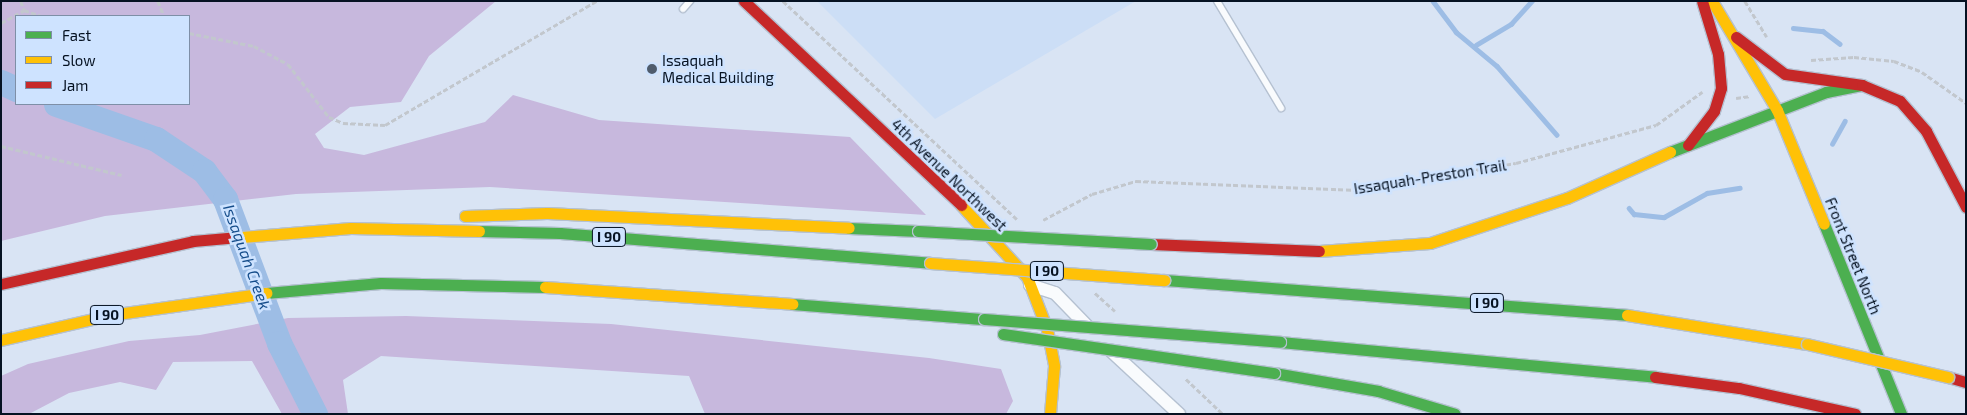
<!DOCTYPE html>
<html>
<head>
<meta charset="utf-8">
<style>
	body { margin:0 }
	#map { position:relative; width:1967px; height:415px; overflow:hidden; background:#d9e4f4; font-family:"Exo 2",sans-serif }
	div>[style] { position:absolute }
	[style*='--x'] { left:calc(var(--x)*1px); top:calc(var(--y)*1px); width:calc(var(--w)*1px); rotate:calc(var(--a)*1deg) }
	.built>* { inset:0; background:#ccdef6 }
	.forest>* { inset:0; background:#c7b8dd }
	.stream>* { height:4.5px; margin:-2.25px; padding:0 2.25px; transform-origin:2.25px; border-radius:2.25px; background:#9dbde5 }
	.river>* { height:25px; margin:-12.5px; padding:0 12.5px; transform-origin:12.5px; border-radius:12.5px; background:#9dbde5 }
	.path>* { height:2.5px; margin-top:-1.25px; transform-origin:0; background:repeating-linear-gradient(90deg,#c2c7cd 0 5px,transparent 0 7.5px) }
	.roads { filter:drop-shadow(1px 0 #b5c1d1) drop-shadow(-1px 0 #b5c1d1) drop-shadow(0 1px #b5c1d1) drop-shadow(0 -1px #b5c1d1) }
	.lane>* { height:6px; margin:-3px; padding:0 3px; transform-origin:3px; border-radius:3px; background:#f9fbfd }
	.street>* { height:12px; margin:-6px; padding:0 6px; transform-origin:6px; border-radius:6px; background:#f9fbfd }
	.fast>* { height:11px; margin:-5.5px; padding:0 5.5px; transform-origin:5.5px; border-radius:5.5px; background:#4caf50 }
	.slow>* { height:11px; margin:-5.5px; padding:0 5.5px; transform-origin:5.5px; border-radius:5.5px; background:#ffc107 }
	.jam>* { height:11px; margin:-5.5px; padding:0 5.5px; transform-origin:5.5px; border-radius:5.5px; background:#c62828 }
	.bridges { filter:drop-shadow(1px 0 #b5c1d1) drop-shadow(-1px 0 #b5c1d1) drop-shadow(0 1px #b5c1d1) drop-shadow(0 -1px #b5c1d1) }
	.fast-bridge>* { height:11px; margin:-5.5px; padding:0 5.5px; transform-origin:5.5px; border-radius:5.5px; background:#4caf50 }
	.slow-bridge>* { height:11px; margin:-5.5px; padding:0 5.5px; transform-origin:5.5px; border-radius:5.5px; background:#ffc107 }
	.dots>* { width:14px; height:14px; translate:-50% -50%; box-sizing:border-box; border:2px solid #cee3ff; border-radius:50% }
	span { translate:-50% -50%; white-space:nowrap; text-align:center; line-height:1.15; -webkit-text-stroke:5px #cee3ff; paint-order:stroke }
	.shield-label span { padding:1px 4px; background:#cee3ff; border:1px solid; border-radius:4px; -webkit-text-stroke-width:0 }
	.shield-label { font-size:14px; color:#061222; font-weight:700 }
	.poi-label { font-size:15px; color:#061222 }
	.left { translate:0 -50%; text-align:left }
	.street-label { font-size:15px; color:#061222 }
	.water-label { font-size:16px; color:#144c8a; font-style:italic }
	.frame { position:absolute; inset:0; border:2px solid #061222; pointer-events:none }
	.legend { position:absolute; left:15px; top:15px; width:175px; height:90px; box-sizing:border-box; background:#cee3ff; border:1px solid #7e8fa7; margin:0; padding:6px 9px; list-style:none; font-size:15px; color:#061222 }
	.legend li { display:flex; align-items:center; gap:10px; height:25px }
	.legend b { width:25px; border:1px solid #7e8fa7 }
</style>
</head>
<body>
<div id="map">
	<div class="built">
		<div style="clip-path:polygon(817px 1px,1136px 1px,935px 119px)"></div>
	</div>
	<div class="forest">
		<div style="clip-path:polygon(evenodd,1px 1px,496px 1px,429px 56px,401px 102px,350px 107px,315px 134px,324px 148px,364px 155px,485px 122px,513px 95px,599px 120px,850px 137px,926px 215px,490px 187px,296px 194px,105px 216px,1px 241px,1px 1px,16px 16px,189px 16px,189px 104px,16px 104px,16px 16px)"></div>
		<div style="clip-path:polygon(406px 316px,611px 324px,929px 358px,1001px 369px,1013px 401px,1006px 414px,705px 414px,689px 376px,381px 356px,343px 380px,348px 414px,282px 414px,252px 361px,173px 362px,156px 390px,120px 382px,69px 393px,29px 414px,1px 414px,1px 376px,28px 364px,129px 341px,200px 335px,288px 318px)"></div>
	</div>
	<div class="stream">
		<div style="--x:1433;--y:1;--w:39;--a:53"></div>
		<div style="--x:1456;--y:32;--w:53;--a:39.7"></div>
		<div style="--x:1497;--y:66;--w:91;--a:49"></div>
		<div style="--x:1793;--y:28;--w:30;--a:6"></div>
		<div style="--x:1823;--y:31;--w:21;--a:37"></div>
		<div style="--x:1476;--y:45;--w:41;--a:-31"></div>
		<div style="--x:1511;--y:24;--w:31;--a:-48"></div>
		<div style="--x:1832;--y:144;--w:26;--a:-61"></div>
		<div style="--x:1629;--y:208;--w:8;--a:50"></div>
		<div style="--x:1634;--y:214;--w:30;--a:6"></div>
		<div style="--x:1664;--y:217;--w:49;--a:-29.2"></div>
		<div style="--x:1707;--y:193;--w:33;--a:-9"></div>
	</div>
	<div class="river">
		<div style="--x:1;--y:82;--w:17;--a:25"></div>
		<div style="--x:56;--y:104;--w:106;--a:19.3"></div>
		<div style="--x:156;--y:139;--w:58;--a:33.7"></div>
		<div style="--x:204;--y:171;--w:35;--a:53"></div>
		<div style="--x:225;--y:199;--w:154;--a:69.4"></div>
		<div style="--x:279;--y:343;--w:80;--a:63.1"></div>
	</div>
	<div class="path">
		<div style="--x:21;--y:1;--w:9;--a:72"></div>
		<div style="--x:158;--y:1;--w:16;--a:68"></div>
		<div style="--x:783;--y:1;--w:320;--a:43"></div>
		<div style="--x:1745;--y:1;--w:42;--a:58.6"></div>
		<div style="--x:1;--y:23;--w:26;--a:-29"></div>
		<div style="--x:24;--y:10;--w:18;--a:19"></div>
		<div style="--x:189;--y:33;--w:66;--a:11.3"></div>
		<div style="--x:254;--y:46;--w:38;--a:28"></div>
		<div style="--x:288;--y:64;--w:67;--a:52.3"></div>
		<div style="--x:329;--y:117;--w:15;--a:23"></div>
		<div style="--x:343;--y:123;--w:42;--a:2.7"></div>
		<div style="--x:385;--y:125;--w:245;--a:-30.4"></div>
		<div style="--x:1811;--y:60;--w:43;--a:-4"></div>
		<div style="--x:1854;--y:57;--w:40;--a:5.7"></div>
		<div style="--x:1894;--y:61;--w:30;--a:21"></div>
		<div style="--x:1922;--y:72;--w:54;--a:35.2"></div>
		<div style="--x:1736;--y:98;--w:15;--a:-8"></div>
		<div style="--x:1;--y:146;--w:124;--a:13.5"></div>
		<div style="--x:1043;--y:220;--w:55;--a:-28"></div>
		<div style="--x:1092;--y:194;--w:46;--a:-16.5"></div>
		<div style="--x:1136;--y:181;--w:222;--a:2.3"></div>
		<div style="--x:1358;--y:190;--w:160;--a:-9.7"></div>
		<div style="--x:1516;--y:163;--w:145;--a:-15.2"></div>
		<div style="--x:1656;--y:125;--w:57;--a:-35.7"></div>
		<div style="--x:1095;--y:293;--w:27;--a:42"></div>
		<div style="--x:1186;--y:379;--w:51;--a:43.4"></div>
	</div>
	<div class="roads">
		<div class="lane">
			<div style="--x:1217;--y:1;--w:125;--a:59.1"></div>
			<div style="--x:683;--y:9;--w:11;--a:-49"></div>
		</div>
		<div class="street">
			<div style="--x:1030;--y:285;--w:26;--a:18"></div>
			<div style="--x:1055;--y:293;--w:47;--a:45.9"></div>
			<div style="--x:1111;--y:351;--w:93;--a:42.8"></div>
		</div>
		<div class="fast">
			<div style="--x:1670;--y:152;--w:167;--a:-21"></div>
			<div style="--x:1826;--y:92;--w:37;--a:-11"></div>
			<div style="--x:1824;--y:224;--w:205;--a:67.9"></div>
			<div style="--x:849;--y:228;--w:69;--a:2.5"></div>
			<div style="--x:479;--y:231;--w:81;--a:1.4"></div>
			<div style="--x:560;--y:233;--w:371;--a:4.6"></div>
			<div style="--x:1164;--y:280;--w:464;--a:4.3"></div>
			<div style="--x:266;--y:293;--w:115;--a:-5"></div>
			<div style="--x:381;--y:283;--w:164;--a:1.4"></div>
			<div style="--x:792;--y:304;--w:193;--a:4.5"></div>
			<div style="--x:1280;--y:342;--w:377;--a:5.3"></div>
			<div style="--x:1274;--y:373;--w:106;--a:9.8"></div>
			<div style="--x:1378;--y:391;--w:80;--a:16.6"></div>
		</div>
		<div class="slow">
			<div style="--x:1712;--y:1;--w:127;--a:59.2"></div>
			<div style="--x:1777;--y:110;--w:123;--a:67.6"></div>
			<div style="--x:961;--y:205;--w:98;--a:47.5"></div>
			<div style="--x:1027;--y:277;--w:56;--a:69"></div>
			<div style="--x:1047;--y:329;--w:38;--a:79"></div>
			<div style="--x:1054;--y:366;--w:48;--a:94.8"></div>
			<div style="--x:465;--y:216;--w:82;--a:-2.1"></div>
			<div style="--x:547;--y:213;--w:302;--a:2.8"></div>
			<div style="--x:230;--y:238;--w:121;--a:-4.7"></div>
			<div style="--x:351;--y:228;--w:128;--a:1.3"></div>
			<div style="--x:1319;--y:251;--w:111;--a:-4.1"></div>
			<div style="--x:1430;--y:243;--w:144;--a:-18.2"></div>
			<div style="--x:1567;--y:198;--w:113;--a:-24.1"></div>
			<div style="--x:545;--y:287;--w:248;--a:3.9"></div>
			<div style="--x:1627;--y:315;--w:182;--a:9.2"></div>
			<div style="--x:1;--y:340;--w:112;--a:-12.9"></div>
			<div style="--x:110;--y:315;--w:158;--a:-8"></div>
		</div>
		<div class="jam">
			<div style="--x:744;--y:1;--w:298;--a:43.2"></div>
			<div style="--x:1736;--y:37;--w:61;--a:37.1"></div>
			<div style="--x:1785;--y:74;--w:78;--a:8.1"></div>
			<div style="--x:1862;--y:85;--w:41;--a:22.8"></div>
			<div style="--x:1900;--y:101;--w:40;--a:49"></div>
			<div style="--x:1926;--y:131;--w:86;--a:62.2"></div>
			<div style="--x:1688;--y:145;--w:43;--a:-52.6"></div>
			<div style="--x:1714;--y:111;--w:24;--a:-73"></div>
			<div style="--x:1721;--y:88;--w:34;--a:-95"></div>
			<div style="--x:1718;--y:54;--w:55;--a:-106.8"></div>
			<div style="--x:1151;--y:244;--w:168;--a:2.4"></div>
			<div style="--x:1;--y:284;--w:197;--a:-12.6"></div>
			<div style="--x:193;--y:241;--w:37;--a:-5"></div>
			<div style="--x:1655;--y:377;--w:85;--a:7.5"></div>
			<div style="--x:1739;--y:388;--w:119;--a:12.6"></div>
			<div style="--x:1948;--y:377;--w:19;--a:16"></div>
		</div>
	</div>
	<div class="bridges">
		<div class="fast-bridge">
			<div style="--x:918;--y:231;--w:233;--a:3.2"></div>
			<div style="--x:984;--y:319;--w:297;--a:4.4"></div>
			<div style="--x:1003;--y:334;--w:274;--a:8.2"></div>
		</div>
		<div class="slow-bridge">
			<div style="--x:930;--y:263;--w:235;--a:4.2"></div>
			<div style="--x:1807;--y:344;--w:145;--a:13.2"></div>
		</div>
	</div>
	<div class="dots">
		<div style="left:652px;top:69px;background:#505c6c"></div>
	</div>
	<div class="shield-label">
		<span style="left:609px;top:237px">I 90</span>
		<span style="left:1047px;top:271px">I 90</span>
		<span style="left:1487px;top:303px">I 90</span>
		<span style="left:107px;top:315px">I 90</span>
	</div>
	<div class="poi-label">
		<span class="left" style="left:662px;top:69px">Issaquah<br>Medical Building</span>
	</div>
	<div class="street-label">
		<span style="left:949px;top:175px;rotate:44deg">4th Avenue Northwest</span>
		<span style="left:1430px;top:177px;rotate:-9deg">Issaquah-Preston Trail</span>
		<span style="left:1853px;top:256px;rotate:68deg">Front Street North</span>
	</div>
	<div class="water-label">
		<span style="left:247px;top:257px;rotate:70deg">Issaquah Creek</span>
	</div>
	<div class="frame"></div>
	<ul class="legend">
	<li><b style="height:6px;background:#4caf50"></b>Fast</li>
	<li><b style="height:6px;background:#ffc107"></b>Slow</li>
	<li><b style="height:6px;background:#c62828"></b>Jam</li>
	</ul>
</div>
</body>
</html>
